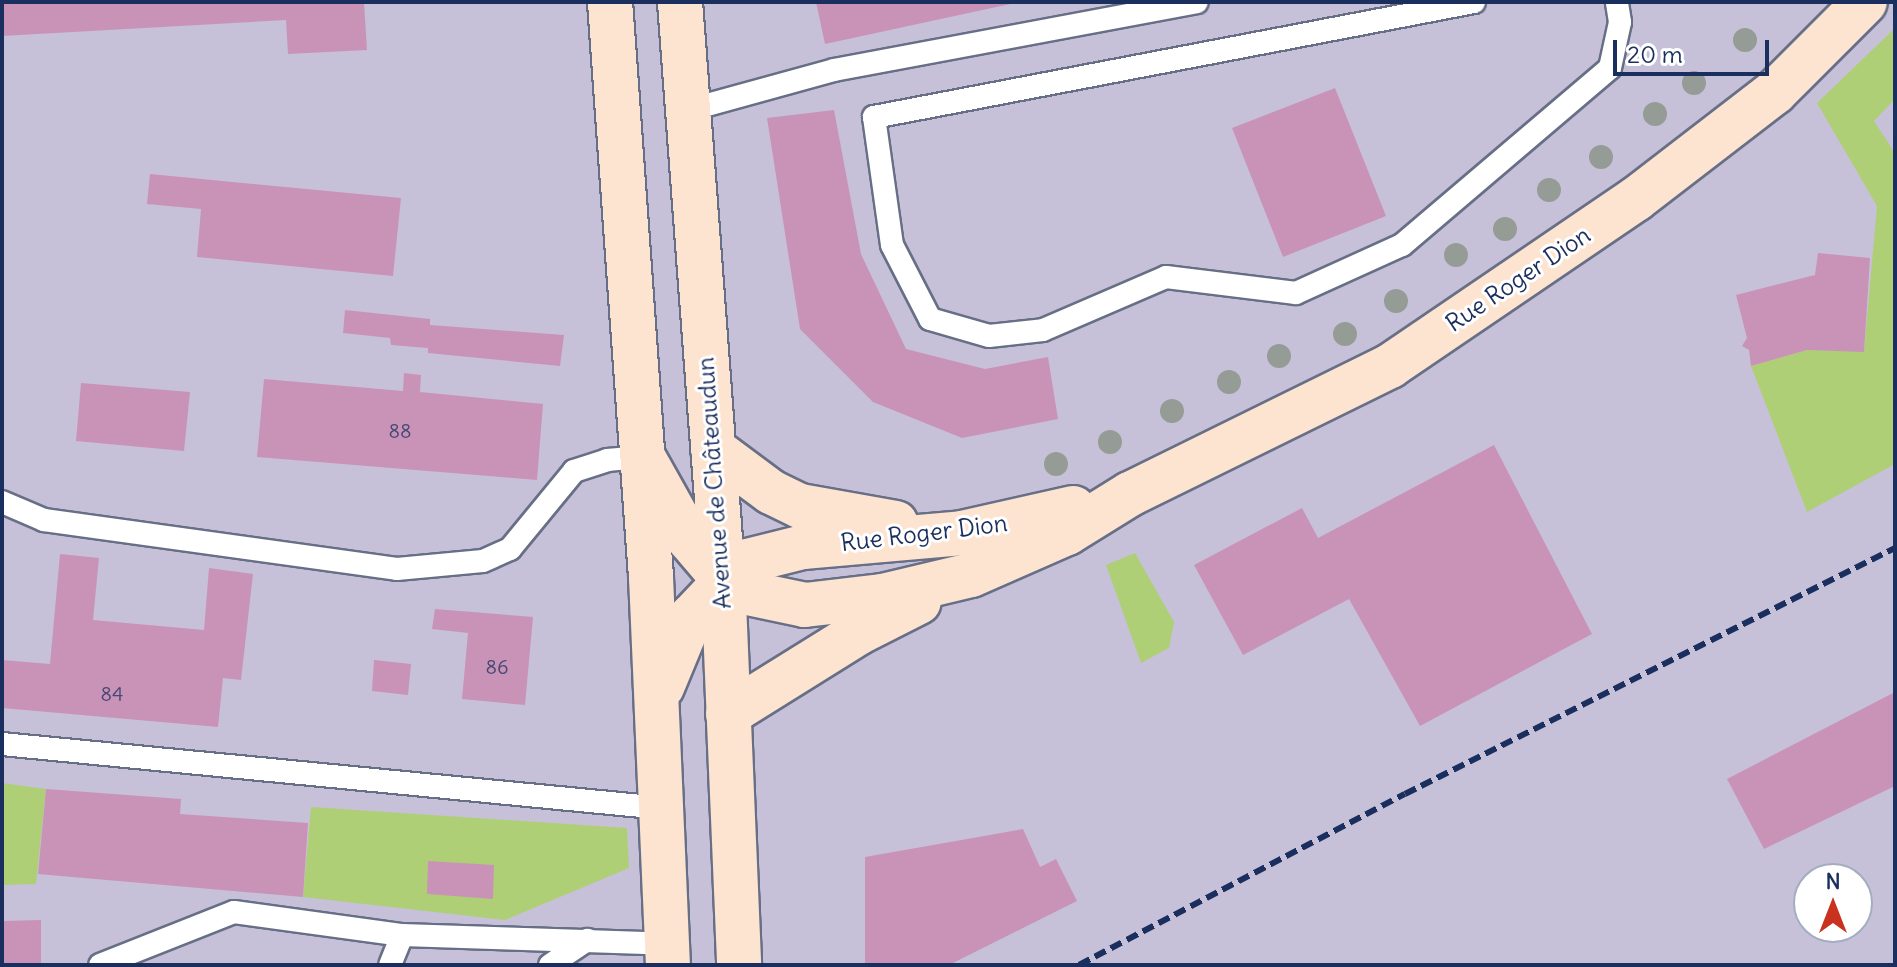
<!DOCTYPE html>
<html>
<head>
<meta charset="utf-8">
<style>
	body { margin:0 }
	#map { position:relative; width:1897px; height:967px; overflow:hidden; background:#f4e7cf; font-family:Delius,sans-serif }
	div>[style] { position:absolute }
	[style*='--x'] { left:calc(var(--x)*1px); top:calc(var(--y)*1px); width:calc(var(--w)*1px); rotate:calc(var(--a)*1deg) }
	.industrial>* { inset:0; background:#c7c0d9 }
	.green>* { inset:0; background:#afcf76 }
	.building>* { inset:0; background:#c993b8 }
	.roads { filter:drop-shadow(2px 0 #676f86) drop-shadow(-2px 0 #676f86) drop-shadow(0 2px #676f86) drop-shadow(0 -2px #676f86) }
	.lane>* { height:22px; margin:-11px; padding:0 11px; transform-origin:11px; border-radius:11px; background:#fff }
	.secondary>* { height:44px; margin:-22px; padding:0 22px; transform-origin:22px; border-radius:22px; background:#fde4d1 }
	.rail>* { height:6px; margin-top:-3px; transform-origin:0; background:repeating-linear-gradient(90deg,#1b2f5e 0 12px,transparent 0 18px) }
	.trees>* { width:24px; height:24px; margin:-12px; border-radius:50%; background:#959c95 }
	span { translate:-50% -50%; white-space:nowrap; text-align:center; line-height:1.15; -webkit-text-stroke:6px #fff; paint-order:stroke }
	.number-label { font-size:20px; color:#464874 }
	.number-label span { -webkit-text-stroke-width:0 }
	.street-label { font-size:24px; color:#1b2f5e }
	.frame { position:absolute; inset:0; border:4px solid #1b2f5e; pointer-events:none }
	.north { position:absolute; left:1793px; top:863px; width:80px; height:80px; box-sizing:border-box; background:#fff; border:2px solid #a4acbf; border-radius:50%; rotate:0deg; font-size:22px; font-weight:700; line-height:32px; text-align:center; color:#1b2f5e }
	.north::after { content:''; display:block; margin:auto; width:28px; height:36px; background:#c8321e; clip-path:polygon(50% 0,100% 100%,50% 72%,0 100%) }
	.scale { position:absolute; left:1613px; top:40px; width:156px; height:36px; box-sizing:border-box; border:4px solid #1b2f5e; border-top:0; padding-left:10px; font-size:24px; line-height:28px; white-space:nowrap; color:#1b2f5e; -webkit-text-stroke:6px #fff; paint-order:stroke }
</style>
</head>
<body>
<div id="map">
	<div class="industrial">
		<div style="clip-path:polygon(evenodd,2px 2px,1895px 2px,1895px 965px,2px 965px,2px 2px,1809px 879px,1857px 879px,1857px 927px,1809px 927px,1809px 879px)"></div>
	</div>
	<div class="green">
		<div style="clip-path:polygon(1895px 28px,1895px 99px,1874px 121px,1895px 153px,1895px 464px,1807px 512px,1751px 366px,1807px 350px,1864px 351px,1877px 206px,1817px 103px)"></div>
		<div style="clip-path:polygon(1135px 553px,1174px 622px,1169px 648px,1141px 663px,1106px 565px)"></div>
		<div style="clip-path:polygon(2px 783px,46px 789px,36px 884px,2px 885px)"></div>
		<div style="clip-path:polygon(311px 807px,627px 828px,629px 868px,505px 920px,303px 897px)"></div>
	</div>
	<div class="building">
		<div style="clip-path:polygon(2px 2px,364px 2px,367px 50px,288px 54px,286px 20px,2px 36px)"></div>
		<div style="clip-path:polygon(816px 2px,1015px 2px,1015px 3px,825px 44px)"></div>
		<div style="clip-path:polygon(1335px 88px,1386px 216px,1283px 257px,1232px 128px)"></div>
		<div style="clip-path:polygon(834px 110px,861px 254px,906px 349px,985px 369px,1048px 357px,1058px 419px,962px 438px,873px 402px,800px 329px,767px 118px)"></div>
		<div style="clip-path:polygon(150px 174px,401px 198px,393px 276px,197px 257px,201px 209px,147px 204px)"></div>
		<div style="clip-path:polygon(1818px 253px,1870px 258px,1864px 352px,1807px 350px,1751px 366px,1749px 350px,1742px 346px,1747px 338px,1736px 295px,1815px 275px)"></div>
		<div style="clip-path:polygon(345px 310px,430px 319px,430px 325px,564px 335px,560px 366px,428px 353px,428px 348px,391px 345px,390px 338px,343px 333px)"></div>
		<div style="clip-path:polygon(404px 373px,421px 375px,420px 392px,543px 404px,537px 480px,257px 457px,264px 379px,403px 391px)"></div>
		<div style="clip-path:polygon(81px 383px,190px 392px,184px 451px,76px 441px)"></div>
		<div style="clip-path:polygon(1494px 445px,1592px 634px,1420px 726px,1349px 599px,1243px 655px,1194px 565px,1302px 508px,1318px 538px)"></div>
		<div style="clip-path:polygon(60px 554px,99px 558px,93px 620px,204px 630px,209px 568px,253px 574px,241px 680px,223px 678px,218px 727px,2px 708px,2px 660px,50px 664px)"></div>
		<div style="clip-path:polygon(435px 609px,533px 617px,525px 705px,462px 699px,468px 633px,432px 629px)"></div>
		<div style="clip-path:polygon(374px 660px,411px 664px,408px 695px,372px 691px)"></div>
		<div style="clip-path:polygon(1895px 692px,1895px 786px,1764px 849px,1727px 779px)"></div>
		<div style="clip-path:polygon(46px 789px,181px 799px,180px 814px,308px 823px,303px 897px,38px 874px)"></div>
		<div style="clip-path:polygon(1023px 829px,1040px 867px,1056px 859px,1077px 901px,949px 965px,865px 965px,865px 857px)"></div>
		<div style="clip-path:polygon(428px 861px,494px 865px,493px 899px,427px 894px)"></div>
		<div style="clip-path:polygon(41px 920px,41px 965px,2px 965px,2px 921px)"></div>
	</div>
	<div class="roads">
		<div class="lane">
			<div style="--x:1474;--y:2;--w:611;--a:169.15"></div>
			<div style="--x:874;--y:117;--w:129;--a:82"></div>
			<div style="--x:892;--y:245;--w:83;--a:62.8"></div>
			<div style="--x:930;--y:319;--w:61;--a:16.1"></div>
			<div style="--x:989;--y:336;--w:54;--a:-6.3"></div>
			<div style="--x:1043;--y:330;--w:134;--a:-23.3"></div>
			<div style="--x:1166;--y:277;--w:131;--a:7"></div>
			<div style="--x:1296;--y:293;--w:116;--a:-24.4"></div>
			<div style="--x:1402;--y:245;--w:273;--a:-40.4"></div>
			<div style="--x:1610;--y:68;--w:47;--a:-77.7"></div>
			<div style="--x:1620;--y:22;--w:20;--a:-99"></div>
			<div style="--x:689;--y:110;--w:150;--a:-15.4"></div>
			<div style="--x:834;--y:70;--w:369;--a:-10.6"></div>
			<div style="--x:2;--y:502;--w:46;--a:23.2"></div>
			<div style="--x:44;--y:520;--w:356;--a:7.9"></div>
			<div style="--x:397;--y:569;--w:86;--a:-5.3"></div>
			<div style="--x:483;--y:561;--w:30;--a:-24"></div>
			<div style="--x:510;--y:549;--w:101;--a:-50.6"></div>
			<div style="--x:574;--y:471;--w:35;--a:-18"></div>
			<div style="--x:607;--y:460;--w:36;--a:-5"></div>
			<div style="--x:2;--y:744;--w:663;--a:5.54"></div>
			<div style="--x:100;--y:965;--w:144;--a:-21.6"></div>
			<div style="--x:234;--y:912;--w:170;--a:7.8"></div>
			<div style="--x:402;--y:935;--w:266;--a:1.9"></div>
			<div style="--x:390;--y:965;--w:32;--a:-68"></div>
			<div style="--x:550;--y:965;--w:45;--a:-34"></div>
		</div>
		<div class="secondary">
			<div style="--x:610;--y:2;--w:576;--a:85.92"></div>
			<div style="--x:651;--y:577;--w:388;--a:87.5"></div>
			<div style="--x:680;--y:2;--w:579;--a:85.74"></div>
			<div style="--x:723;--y:579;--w:386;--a:87.6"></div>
			<div style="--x:713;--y:449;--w:72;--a:36.6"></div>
			<div style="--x:771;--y:492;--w:32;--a:26"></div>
			<div style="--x:800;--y:506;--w:97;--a:10"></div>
			<div style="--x:643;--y:457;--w:94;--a:60.7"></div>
			<div style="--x:689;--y:539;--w:52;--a:49.6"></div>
			<div style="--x:723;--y:579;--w:24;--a:33"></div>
			<div style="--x:743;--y:592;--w:63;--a:11.8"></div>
			<div style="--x:805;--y:605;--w:79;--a:-6.6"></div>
			<div style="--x:883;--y:596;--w:90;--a:-13.4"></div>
			<div style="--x:971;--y:575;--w:105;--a:-23.6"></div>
			<div style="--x:1067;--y:533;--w:74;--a:-31.8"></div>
			<div style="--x:1130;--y:494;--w:290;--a:-26.2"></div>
			<div style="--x:1390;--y:366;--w:297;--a:-34.2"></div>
			<div style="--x:1636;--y:199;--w:175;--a:-37.6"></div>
			<div style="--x:1775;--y:92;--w:127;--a:-45"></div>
			<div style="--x:662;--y:687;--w:76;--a:-67.5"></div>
			<div style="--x:691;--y:617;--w:76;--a:-46.6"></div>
			<div style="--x:743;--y:562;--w:62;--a:-14"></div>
			<div style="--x:803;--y:547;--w:160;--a:-5"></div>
			<div style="--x:962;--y:533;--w:114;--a:-12.7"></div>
			<div style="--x:728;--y:714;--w:153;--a:-31.9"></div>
			<div style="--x:858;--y:633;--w:68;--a:-26.9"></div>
		</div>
	</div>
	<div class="rail">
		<div style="--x:1079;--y:965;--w:368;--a:-27.7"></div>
		<div style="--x:1405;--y:794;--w:548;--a:-26.66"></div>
	</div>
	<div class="trees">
		<div style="left:1745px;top:40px"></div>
		<div style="left:1694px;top:83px"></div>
		<div style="left:1655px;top:114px"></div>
		<div style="left:1601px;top:157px"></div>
		<div style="left:1549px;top:190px"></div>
		<div style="left:1505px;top:229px"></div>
		<div style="left:1456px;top:255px"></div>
		<div style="left:1396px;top:301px"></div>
		<div style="left:1345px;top:334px"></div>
		<div style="left:1279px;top:356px"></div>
		<div style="left:1229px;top:382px"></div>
		<div style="left:1172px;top:411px"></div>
		<div style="left:1110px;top:442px"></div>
		<div style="left:1056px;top:464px"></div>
	</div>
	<div class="number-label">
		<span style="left:400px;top:430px">88</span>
		<span style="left:497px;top:666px">86</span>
		<span style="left:112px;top:693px">84</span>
	</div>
	<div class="street-label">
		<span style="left:1518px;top:279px;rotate:-34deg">Rue Roger Dion</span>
		<span style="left:714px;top:483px;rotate:-94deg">Avenue de Châteaudun</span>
		<span style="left:924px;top:533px;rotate:-7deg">Rue Roger Dion</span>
	</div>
	<div class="frame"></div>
	<div class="north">N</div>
	<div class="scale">20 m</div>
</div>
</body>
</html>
